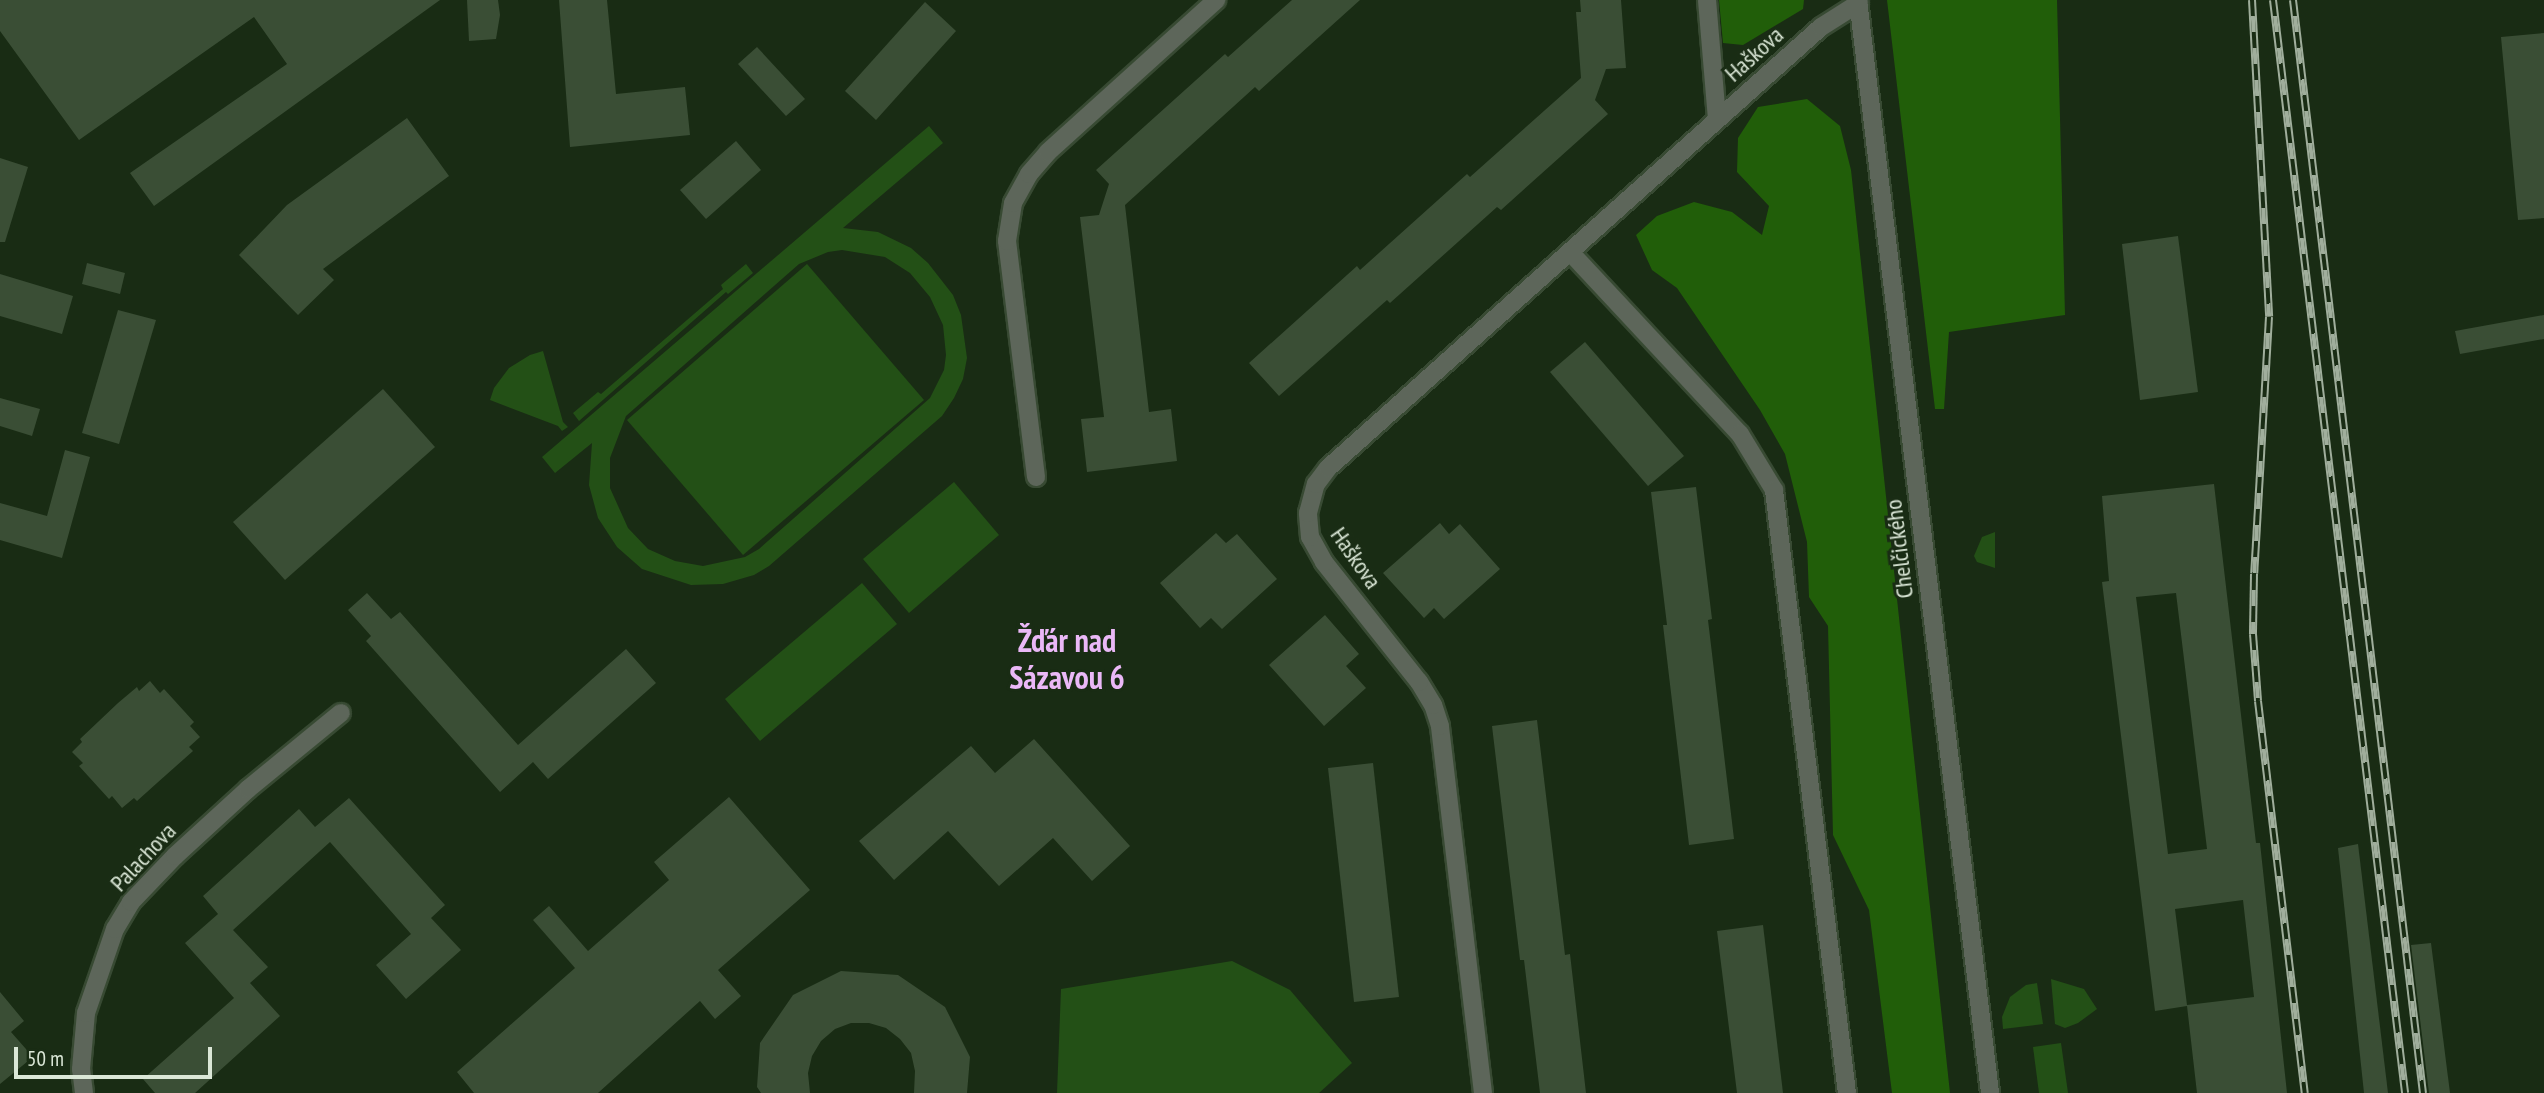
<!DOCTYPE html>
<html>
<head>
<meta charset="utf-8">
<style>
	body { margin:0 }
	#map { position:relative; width:2544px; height:1093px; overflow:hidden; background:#192c14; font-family:"PT Sans Narrow",sans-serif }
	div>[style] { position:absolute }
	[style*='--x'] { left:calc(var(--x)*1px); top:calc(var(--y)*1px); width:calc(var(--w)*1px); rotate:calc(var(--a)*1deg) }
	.green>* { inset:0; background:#235016 }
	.forest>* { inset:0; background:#215e09 }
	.building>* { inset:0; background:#3a4e35 }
	.roads { filter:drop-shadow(2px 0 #384a33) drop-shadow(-2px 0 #384a33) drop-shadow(0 2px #384a33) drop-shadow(0 -2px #384a33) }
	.minor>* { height:18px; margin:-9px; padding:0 9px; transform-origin:9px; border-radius:9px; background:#5d665a }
	.tertiary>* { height:18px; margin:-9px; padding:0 9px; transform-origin:9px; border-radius:9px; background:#5d665a }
	.rail>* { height:8px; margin-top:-4px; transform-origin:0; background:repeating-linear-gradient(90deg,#192c14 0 16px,#a0ae9c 0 32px); box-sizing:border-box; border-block:2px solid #a0ae9c }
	span { translate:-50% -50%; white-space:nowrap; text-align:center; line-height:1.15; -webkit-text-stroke:6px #192c14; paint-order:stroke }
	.street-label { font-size:24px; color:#dbe7d7 }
	.district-label { font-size:32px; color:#eab8f7; font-weight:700 }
	.scale { position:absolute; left:14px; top:1047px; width:198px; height:32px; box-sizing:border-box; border:4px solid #dbe7d7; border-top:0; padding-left:9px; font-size:21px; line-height:24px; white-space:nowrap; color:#dbe7d7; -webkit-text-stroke:5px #192c14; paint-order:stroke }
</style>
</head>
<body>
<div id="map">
	<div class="green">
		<div style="clip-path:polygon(evenodd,929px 126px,943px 143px,843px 228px,878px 232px,911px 248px,928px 263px,953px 295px,961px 315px,967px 358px,963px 379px,954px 398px,942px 416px,769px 566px,754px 575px,723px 584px,691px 585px,642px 569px,617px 547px,598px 518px,589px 485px,592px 443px,555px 473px,542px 457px,929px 126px,842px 250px,885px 257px,910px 273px,930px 297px,943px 325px,946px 355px,944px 370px,930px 398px,759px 549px,745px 557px,703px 566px,675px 561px,648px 549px,628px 528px,610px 488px,610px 458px,626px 416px,799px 264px,828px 252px,842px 250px)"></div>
		<div style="clip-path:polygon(746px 264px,753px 273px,728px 294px,726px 292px,579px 421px,573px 413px,598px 392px,601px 394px,723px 289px,721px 285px)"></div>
		<div style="clip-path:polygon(807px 264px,924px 400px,743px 555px,627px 420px)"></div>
		<div style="clip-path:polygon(543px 351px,563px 422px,568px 427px,562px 431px,558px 426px,490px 400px,494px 388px,509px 368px,530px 355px)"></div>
		<div style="clip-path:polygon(954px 482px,999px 535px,909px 613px,863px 559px)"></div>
		<div style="clip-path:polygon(1995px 532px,1995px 568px,1977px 562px,1974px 556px,1982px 537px)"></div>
		<div style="clip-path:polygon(862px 583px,897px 624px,760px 741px,725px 699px)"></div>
		<div style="clip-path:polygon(1232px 961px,1290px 990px,1352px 1063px,1319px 1093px,1057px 1093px,1061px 989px)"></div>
		<div style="clip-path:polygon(2051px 979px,2084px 989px,2097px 1009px,2078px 1023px,2065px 1028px,2055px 1024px)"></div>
		<div style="clip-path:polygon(2037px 983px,2043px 1024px,2003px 1029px,2002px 1017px,2010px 997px,2026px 985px)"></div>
		<div style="clip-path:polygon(2061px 1043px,2068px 1093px,2039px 1093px,2033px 1047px)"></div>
	</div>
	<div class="forest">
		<div style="clip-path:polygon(1719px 0,1804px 0,1803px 9px,1743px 45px,1723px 43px)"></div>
		<div style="clip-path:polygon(1887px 0,2057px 0,2065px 315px,1949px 332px,1944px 409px,1935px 409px)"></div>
		<div style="clip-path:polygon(1807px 99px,1840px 126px,1851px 170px,1950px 1093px,1892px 1093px,1869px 910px,1833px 835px,1828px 626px,1809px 597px,1807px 542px,1785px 454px,1760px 410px,1677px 288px,1652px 270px,1636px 235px,1657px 216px,1694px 202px,1732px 212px,1762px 235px,1769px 206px,1737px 172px,1738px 138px,1758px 107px)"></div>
	</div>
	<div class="building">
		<div style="clip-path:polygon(0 0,440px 0,154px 206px,130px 173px,287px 64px,254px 17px,79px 140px,0 31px)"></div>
		<div style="clip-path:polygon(467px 0,498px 0,500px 15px,496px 39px,469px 41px)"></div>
		<div style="clip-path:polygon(559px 0,607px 0,616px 94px,685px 87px,690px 135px,570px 147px)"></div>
		<div style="clip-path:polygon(1292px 0,1360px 0,1259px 91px,1255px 87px,1125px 205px,1149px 412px,1171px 409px,1177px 461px,1087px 472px,1081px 419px,1104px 417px,1080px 217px,1099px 215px,1109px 184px,1096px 170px,1225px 54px,1228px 57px)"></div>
		<div style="clip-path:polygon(1580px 0,1621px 0,1626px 68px,1606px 69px,1595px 100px,1608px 114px,1501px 210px,1497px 207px,1390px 303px,1387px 300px,1279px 396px,1249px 363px,1357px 266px,1360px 270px,1467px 174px,1470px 177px,1581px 78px,1576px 12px,1581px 12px)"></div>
		<div style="clip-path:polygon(925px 2px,956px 31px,876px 120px,845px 91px)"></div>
		<div style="clip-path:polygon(2544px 33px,2544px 218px,2518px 220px,2501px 37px)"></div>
		<div style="clip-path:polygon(757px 47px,805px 99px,786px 116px,738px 64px)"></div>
		<div style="clip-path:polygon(407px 118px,449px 176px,323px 269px,334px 280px,298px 315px,239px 255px,287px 205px)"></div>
		<div style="clip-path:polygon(736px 141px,761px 170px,706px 219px,680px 190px)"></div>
		<div style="clip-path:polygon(0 158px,28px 167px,5px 242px,0 242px)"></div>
		<div style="clip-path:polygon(2178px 236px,2198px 392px,2140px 400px,2122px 244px)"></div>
		<div style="clip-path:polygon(87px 263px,125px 273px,120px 294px,82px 284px)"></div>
		<div style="clip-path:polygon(0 274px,73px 296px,62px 334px,0 316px)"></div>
		<div style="clip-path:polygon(118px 310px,156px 320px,119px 444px,82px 433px)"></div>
		<div style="clip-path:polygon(2544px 315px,2544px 339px,2460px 354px,2455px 331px)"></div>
		<div style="clip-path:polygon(1585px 342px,1684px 456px,1648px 486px,1550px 372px)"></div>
		<div style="clip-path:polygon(383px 389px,435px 447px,285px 580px,233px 522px)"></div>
		<div style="clip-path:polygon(0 398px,40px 409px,32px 436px,0 426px)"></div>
		<div style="clip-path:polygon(65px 450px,90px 457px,62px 558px,0 540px,0 503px,47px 516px)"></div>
		<div style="clip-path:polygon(evenodd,2214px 484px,2256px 843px,2260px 843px,2287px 1093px,2197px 1093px,2187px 1006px,2155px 1011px,2102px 582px,2109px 581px,2102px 496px,2214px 484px,2176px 593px,2207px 849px,2168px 854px,2136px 597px,2176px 593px,2214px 484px,2243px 900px,2254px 997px,2187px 1005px,2175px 909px,2243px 900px)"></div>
		<div style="clip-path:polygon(1696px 487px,1712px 619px,1708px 620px,1734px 839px,1689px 845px,1663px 625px,1667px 625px,1651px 492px)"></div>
		<div style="clip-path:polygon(1440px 523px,1449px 534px,1460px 524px,1500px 569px,1444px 619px,1434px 608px,1424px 618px,1383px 573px)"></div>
		<div style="clip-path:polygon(1216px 533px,1226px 543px,1237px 534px,1277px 579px,1222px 629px,1211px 618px,1200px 628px,1160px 583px)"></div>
		<div style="clip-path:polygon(367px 593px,391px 619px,400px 612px,518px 745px,626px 649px,656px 683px,548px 779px,533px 762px,500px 792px,366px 641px,371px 636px,348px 610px)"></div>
		<div style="clip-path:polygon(1325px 615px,1359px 654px,1346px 666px,1366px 688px,1324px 726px,1269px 665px)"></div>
		<div style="clip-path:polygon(150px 681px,160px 693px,164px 689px,194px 722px,190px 726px,200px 737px,189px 747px,193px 751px,157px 783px,137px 801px,134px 798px,122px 808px,112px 796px,109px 799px,79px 766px,83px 763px,72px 752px,82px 742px,80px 739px,118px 703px,137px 687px,139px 691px)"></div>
		<div style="clip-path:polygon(1537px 720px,1565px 955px,1570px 954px,1586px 1093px,1540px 1093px,1524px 960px,1520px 960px,1492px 726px)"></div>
		<div style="clip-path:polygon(1034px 739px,1130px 846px,1092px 881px,1053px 838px,999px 886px,948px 831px,894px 880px,859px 841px,971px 746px,995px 773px)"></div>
		<div style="clip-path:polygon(1373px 763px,1399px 997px,1354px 1002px,1328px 768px)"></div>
		<div style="clip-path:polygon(729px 797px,810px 890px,718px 970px,741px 996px,715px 1019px,700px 1001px,598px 1093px,474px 1093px,457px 1072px,575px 968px,533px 920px,549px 906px,588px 951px,669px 880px,654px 862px)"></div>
		<div style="clip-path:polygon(349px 798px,445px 905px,431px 918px,461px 950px,406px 999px,376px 965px,411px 934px,330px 842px,233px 930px,268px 967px,250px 983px,280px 1016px,195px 1093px,155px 1093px,143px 1079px,234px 998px,185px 943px,218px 914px,203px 896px,299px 809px,315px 827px)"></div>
		<div style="clip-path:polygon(2358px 844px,2388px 1093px,2364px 1093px,2338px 848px)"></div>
		<div style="clip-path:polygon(1763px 925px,1783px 1093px,1737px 1093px,1717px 931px)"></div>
		<div style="clip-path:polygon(2431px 943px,2450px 1093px,2429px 1093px,2411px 945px)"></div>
		<div style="clip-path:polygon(841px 971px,898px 975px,945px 1007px,970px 1057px,967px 1093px,914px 1093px,915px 1071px,911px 1053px,900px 1039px,886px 1028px,869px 1023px,851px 1023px,835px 1029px,821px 1041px,812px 1056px,808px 1073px,810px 1093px,761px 1093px,757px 1087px,760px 1043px,793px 995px)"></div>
		<div style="clip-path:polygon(0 992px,24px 1021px,11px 1032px,33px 1057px,0 1084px)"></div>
	</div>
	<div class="roads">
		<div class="minor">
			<div style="--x:1707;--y:0;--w:119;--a:85.2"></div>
			<div style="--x:1570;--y:252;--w:249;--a:47"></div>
			<div style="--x:1740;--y:434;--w:66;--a:58.7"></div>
			<div style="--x:1774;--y:490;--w:607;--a:83.1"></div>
			<div style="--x:1036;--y:477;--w:238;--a:-97"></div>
			<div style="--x:1007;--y:241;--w:38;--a:-81"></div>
			<div style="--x:1013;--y:203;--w:33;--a:-61"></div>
			<div style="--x:1029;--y:174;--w:29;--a:-49"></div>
			<div style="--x:1048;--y:152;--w:227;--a:-42.1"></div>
			<div style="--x:84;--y:1093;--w:24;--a:-97"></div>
			<div style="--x:81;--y:1069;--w:56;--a:-84.9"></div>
			<div style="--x:86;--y:1013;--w:89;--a:-71"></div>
			<div style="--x:115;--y:929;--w:31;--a:-59"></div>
			<div style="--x:131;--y:902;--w:64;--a:-46.3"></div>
			<div style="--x:175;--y:856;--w:99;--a:-42.5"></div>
			<div style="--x:248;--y:789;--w:120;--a:-39.3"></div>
			<div style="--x:1483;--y:1093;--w:370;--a:-96.7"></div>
			<div style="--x:1440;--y:726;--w:22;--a:-108"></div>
			<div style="--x:1433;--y:705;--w:27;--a:-121"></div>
			<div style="--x:1419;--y:682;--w:153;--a:-128.4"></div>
			<div style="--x:1324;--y:562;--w:29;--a:-119"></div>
			<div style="--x:1310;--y:537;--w:24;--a:-95"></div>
			<div style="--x:1308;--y:513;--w:30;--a:-75"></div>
			<div style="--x:1316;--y:484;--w:20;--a:-53"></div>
			<div style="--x:1328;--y:468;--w:661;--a:-41.81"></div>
			<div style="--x:1821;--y:27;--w:45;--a:-32.3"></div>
		</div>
		<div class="tertiary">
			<div style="--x:1858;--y:0;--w:1101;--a:83.11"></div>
		</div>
	</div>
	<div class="rail">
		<div style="--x:2252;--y:0;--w:317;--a:86.9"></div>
		<div style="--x:2269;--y:317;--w:257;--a:93.3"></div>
		<div style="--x:2254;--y:574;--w:60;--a:91"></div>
		<div style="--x:2253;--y:634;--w:67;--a:85.7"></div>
		<div style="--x:2258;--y:701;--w:395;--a:83.2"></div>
		<div style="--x:2273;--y:0;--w:1101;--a:83.11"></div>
		<div style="--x:2293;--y:0;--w:1101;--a:83.22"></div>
	</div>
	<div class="street-label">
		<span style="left:1754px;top:54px;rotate:-42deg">Haškova</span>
		<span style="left:1899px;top:549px;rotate:-97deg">Chelčického</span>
		<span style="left:1356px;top:558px;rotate:55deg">Haškova</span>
		<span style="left:143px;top:857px;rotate:-47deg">Palachova</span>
	</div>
	<div class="district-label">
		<span style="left:1067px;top:659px">Žďár nad<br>Sázavou 6</span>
	</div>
	<div class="scale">50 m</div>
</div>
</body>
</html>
